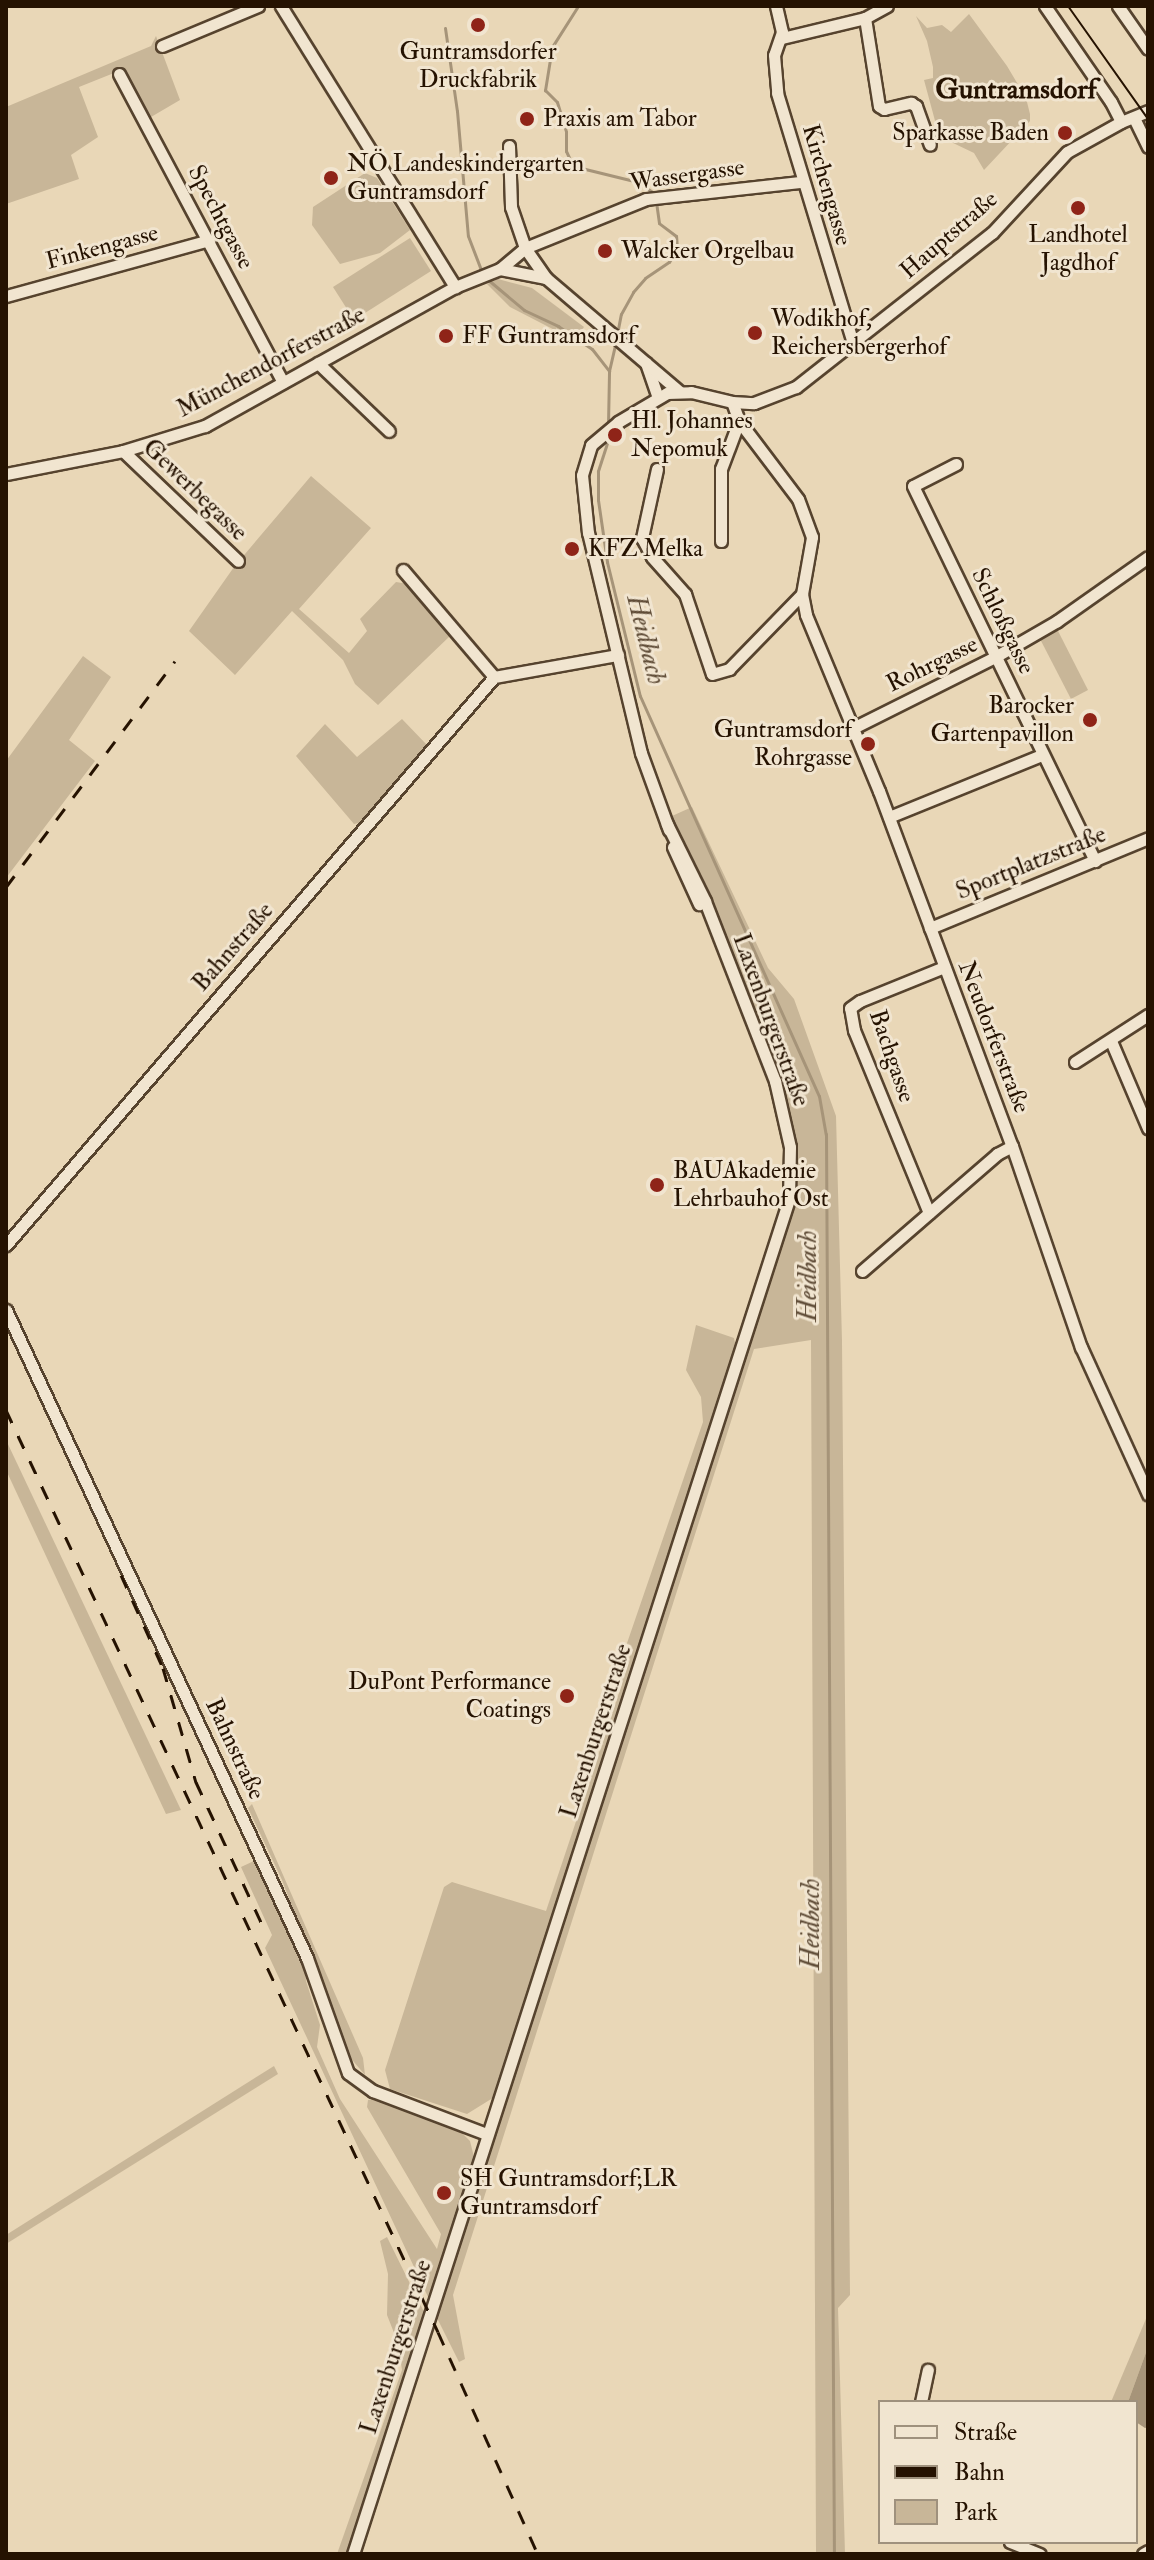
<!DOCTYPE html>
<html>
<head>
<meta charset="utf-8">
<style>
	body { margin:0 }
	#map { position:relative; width:1154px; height:2560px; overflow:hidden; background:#e9d7b7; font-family:"IM FELL Double Pica",serif }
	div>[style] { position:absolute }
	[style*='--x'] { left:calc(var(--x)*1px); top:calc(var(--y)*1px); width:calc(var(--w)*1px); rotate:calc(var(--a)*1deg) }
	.green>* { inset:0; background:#c8b698 }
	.water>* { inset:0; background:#a69479 }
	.stream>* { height:3px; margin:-1.5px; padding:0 1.5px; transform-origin:1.5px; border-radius:1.5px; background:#a69479 }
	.roads { filter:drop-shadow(2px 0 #56432e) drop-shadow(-2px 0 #56432e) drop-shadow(0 2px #56432e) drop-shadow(0 -2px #56432e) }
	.minor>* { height:11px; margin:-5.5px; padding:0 5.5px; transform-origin:5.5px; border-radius:5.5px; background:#f1e5d0 }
	.tram>* { height:2px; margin:-1px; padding:0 1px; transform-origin:1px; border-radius:1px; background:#251201 }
	.rail>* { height:3px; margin-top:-1.5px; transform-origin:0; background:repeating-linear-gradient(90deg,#251201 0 14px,transparent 0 28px) }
	.dots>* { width:22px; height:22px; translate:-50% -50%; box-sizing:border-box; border:4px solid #f1e5d0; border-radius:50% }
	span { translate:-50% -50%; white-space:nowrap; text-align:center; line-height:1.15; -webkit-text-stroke:6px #f1e5d0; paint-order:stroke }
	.poi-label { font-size:24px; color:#251201 }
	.left { translate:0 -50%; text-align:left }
	.right { translate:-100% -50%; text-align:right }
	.street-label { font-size:24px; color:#251201 }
	.water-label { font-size:26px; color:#5f4c37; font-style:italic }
	.quarter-label { font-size:28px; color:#251201; font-weight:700 }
	.frame { position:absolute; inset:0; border:8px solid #251201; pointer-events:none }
	.legend { position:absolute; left:878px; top:2400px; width:260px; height:144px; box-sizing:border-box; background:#f1e5d0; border:2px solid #9f917d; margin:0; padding:10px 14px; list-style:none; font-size:24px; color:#251201 }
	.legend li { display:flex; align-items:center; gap:16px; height:40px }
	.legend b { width:40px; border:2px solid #9f917d }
</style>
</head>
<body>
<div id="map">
	<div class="green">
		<div style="clip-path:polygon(969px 14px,1007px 66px,1026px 98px,1030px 114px,1030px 121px,984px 170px,974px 153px,951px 142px,941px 143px,924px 80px,933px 78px,933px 67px,927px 41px,916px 16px,927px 28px,942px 25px,951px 32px)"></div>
		<div style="clip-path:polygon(156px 36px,180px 100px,151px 117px,124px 69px,79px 87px,98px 137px,71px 155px,79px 179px,6px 204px,6px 107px,151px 46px)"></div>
		<div style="clip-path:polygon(365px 173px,377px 178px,410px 230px,380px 253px,340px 264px,312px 225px,313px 207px)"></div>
		<div style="clip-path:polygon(410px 238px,431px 271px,354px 320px,333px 287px)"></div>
		<div style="clip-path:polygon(498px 279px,532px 288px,584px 327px,574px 340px,510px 307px,487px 284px)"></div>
		<div style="clip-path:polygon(311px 476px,371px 528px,299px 609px,349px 653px,367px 631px,360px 619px,396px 582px,408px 584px,450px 636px,378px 705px,355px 684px,343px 660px,292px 611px,235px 675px,189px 631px,234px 567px)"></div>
		<div style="clip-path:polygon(1056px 627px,1088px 690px,1071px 699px,1039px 637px)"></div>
		<div style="clip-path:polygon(83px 656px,111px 677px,69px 740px,95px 761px,6px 878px,6px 761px)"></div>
		<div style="clip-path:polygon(402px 719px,427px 745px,363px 822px,354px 824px,296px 756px,325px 724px,357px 757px)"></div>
		<div style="clip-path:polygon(692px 807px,768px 968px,794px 999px,836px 1116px,842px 1341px,850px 2295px,838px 2308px,845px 2554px,816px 2554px,811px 1340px,754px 1349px,453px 2295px,465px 2359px,459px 2362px,435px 2314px,793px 1211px,799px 1176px,795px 1134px,781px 1079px,672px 816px)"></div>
		<div style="clip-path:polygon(696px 1325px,734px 1338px,737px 1353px,496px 2096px,467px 2114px,390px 2089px,385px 2070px,444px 1887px,452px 1882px,546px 1911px,622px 1684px,614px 1681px,703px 1422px,701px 1397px,686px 1370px)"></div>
		<div style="clip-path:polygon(6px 1440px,181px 1810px,166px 1814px,6px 1470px)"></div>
		<div style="clip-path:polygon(252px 1804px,363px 2058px,365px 2075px,348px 2055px,282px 1880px,248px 1808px)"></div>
		<div style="clip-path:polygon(256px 1860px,305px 1967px,306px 1981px,320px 2025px,317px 2047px,340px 2099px,437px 2249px,441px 2234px,367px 2107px,368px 2100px,378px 2099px,459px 2130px,470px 2141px,474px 2157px,429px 2299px,265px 1948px,272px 1935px,241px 1867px)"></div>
		<div style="clip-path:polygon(274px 2066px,278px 2074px,6px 2244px,6px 2235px)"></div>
		<div style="clip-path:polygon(387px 2237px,424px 2312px,346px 2554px,337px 2554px,402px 2370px,398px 2343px,387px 2315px,388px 2274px,380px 2241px)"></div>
		<div style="clip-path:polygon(1148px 2314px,1148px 2347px,1128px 2402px,1111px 2402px)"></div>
	</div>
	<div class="water">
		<div style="clip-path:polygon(1148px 2347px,1148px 2427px,1145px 2428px,1136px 2422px,1136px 2402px,1128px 2402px)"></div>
	</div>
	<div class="stream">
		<div style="--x:578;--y:6;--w:49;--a:122.4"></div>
		<div style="--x:552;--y:47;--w:44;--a:99.2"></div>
		<div style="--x:545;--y:90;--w:17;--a:45"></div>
		<div style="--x:557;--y:102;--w:31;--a:73"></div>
		<div style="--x:566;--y:132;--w:19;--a:90"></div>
		<div style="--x:566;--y:151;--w:17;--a:65"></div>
		<div style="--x:573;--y:166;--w:67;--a:13.8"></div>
		<div style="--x:638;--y:182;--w:21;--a:35"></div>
		<div style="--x:445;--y:28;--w:84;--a:81.8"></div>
		<div style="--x:457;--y:111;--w:125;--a:85"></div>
		<div style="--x:468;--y:236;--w:39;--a:69"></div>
		<div style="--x:486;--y:278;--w:50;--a:40.1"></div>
		<div style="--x:524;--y:310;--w:38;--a:25"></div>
		<div style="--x:558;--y:326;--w:41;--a:34.1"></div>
		<div style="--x:592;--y:349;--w:28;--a:52"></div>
		<div style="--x:617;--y:334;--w:20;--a:-79"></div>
		<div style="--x:621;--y:314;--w:25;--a:-61"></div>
		<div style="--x:633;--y:292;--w:18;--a:-49"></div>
		<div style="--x:645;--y:278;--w:29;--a:-34"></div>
		<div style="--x:669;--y:262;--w:15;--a:-58"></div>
		<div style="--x:677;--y:249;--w:13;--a:-94"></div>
		<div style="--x:676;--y:236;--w:21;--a:-143"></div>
		<div style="--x:659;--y:223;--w:21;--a:-98"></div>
		<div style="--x:608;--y:425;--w:54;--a:-88.9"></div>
		<div style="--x:609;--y:371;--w:31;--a:-77"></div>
		<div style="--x:609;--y:437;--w:36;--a:108"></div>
		<div style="--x:598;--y:471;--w:29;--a:90"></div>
		<div style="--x:598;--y:500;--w:63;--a:81.7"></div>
		<div style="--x:607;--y:562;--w:138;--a:76.2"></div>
		<div style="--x:640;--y:696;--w:438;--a:65.9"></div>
		<div style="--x:819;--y:1096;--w:39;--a:80"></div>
		<div style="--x:826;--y:1134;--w:1420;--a:89.68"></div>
	</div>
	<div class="roads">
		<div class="minor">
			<div style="--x:281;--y:6;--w:331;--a:58.2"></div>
			<div style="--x:776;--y:6;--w:27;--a:77"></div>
			<div style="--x:782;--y:32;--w:24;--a:109"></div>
			<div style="--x:774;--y:55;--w:38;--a:85"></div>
			<div style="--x:777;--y:93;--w:261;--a:73.1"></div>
			<div style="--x:1045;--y:6;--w:116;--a:55.5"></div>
			<div style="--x:1111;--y:102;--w:22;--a:63"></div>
			<div style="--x:1118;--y:6;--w:52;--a:55.1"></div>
			<div style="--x:865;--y:18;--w:89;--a:81"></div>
			<div style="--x:879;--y:106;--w:6;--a:31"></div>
			<div style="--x:884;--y:109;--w:28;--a:-13"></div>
			<div style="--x:911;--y:103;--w:6;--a:31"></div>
			<div style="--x:916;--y:106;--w:41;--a:70.3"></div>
			<div style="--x:782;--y:38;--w:85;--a:-13.5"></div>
			<div style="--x:865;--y:18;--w:25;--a:-29"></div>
			<div style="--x:162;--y:46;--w:104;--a:-22.6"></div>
			<div style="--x:119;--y:74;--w:349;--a:62"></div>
			<div style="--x:1134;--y:118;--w:32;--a:64"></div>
			<div style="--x:509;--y:146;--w:61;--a:88.1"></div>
			<div style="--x:511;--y:207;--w:43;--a:71.1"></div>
			<div style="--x:525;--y:248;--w:37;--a:55"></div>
			<div style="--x:500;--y:269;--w:33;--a:-40"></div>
			<div style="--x:525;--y:248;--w:131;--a:-22"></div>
			<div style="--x:646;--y:199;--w:156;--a:-6.3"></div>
			<div style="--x:6;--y:296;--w:211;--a:-15.4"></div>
			<div style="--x:318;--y:363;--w:98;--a:43.8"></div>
			<div style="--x:646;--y:363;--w:36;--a:71"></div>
			<div style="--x:123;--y:451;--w:159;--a:43.7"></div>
			<div style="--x:956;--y:464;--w:48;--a:152.9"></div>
			<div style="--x:913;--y:486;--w:417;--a:64.1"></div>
			<div style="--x:657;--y:469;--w:71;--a:102.3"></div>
			<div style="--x:642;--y:538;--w:21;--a:62"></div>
			<div style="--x:652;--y:557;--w:50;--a:48.3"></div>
			<div style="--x:685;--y:594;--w:84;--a:71.4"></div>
			<div style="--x:712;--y:674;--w:18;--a:-16"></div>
			<div style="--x:729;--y:669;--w:105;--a:-45.8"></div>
			<div style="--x:802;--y:594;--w:58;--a:-80"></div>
			<div style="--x:812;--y:537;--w:40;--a:-110.2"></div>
			<div style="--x:798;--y:499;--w:98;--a:-127.1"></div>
			<div style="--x:739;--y:421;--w:20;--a:-110"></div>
			<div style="--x:6;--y:474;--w:119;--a:-11.1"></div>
			<div style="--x:123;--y:451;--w:86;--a:-17"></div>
			<div style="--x:205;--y:426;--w:286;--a:-29.1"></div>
			<div style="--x:455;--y:287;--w:48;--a:-21.8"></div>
			<div style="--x:500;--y:269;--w:47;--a:11.1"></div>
			<div style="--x:546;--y:278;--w:175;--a:40.4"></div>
			<div style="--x:721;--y:541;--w:72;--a:-90"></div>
			<div style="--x:721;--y:469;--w:51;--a:-69.4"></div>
			<div style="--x:403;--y:570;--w:140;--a:49.6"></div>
			<div style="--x:802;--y:594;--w:21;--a:79"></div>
			<div style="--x:806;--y:615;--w:191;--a:67.5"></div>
			<div style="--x:879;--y:791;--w:379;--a:69.5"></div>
			<div style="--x:1012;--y:1146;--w:213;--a:71.1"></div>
			<div style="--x:1081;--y:1347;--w:162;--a:65.5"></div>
			<div style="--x:494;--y:677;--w:126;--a:-10.1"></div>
			<div style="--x:853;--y:728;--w:159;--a:-26.6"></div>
			<div style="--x:995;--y:657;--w:72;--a:-30.1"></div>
			<div style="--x:1057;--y:621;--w:111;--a:-35.1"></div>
			<div style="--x:889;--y:817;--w:165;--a:-22.1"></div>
			<div style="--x:669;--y:830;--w:82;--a:-110"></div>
			<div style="--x:641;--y:753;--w:226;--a:-103.5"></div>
			<div style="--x:588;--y:533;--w:58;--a:-95.9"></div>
			<div style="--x:582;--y:475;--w:31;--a:-73"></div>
			<div style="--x:591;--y:445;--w:35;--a:-40"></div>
			<div style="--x:618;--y:422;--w:57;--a:-30.6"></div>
			<div style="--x:667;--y:393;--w:24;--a:-2"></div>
			<div style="--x:691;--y:392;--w:42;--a:13.7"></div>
			<div style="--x:732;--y:402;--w:22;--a:3"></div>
			<div style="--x:754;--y:403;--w:45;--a:-20.9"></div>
			<div style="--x:796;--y:387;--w:249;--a:-38.2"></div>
			<div style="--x:992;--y:233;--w:110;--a:-47.2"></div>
			<div style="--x:1067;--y:152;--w:62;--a:-29.1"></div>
			<div style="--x:1121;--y:122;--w:29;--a:-22"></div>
			<div style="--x:673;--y:847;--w:63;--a:65.5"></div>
			<div style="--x:930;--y:928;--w:236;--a:-22.4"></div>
			<div style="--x:1111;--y:1041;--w:95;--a:67"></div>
			<div style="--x:1075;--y:1062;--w:87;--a:-32.8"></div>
			<div style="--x:929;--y:1213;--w:198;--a:-112.3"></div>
			<div style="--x:854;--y:1030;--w:22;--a:-100"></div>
			<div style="--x:850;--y:1008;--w:12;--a:-35"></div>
			<div style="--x:860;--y:1001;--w:91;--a:-22"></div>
			<div style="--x:6;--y:1245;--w:749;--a:-49.33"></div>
			<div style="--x:862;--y:1271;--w:179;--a:-40.9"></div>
			<div style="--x:997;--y:1154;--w:17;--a:-28"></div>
			<div style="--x:6;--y:1310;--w:714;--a:65.08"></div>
			<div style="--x:307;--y:1958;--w:122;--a:70.4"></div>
			<div style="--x:348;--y:2073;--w:31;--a:36"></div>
			<div style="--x:373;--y:2091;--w:121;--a:20.8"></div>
			<div style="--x:921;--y:2402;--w:33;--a:-78"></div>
			<div style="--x:1010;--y:2542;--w:32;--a:22"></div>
			<div style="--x:353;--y:2554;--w:1423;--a:-72.16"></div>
			<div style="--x:789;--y:1199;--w:52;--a:-88.9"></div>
			<div style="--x:790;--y:1147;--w:68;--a:-102.8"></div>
			<div style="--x:775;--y:1081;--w:193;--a:-111.3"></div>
			<div style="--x:705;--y:901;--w:86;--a:-116.3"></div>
			<div style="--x:1143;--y:2554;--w:6;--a:-31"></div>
		</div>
	</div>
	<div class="tram">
		<div style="--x:1068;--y:6;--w:138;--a:54.7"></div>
	</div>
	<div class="rail">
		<div style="--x:6;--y:887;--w:282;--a:-53.2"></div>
		<div style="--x:6;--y:1410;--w:1018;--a:64.89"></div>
		<div style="--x:438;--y:2332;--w:243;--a:65.8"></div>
		<div style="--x:121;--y:1575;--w:102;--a:65.7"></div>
		<div style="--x:163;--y:1668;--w:119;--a:73.9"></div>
		<div style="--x:196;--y:1782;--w:166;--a:65.1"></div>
	</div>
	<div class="dots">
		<div style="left:478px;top:25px;background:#8f2418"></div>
		<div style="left:527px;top:119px;background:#8f2418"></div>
		<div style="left:1065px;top:133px;background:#8f2418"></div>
		<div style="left:331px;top:178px;background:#8f2418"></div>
		<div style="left:1078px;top:208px;background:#8f2418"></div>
		<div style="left:605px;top:251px;background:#8f2418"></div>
		<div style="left:755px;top:333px;background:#8f2418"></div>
		<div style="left:446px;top:336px;background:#8f2418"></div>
		<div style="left:615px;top:435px;background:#8f2418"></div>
		<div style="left:572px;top:549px;background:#8f2418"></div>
		<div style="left:1090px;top:720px;background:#8f2418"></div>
		<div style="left:868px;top:744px;background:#8f2418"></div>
		<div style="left:657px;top:1185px;background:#8f2418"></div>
		<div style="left:567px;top:1696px;background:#8f2418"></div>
		<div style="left:444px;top:2193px;background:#8f2418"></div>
	</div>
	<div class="poi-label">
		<span style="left:478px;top:66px">Guntramsdorfer<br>Druckfabrik</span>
		<span class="left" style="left:543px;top:119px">Praxis am Tabor</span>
		<span class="right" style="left:1049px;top:133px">Sparkasse Baden</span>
		<span class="left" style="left:347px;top:178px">NÖ Landeskindergarten<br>Guntramsdorf</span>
		<span style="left:1078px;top:249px">Landhotel<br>Jagdhof</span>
		<span class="left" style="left:621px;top:251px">Walcker Orgelbau</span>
		<span class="left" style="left:771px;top:333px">Wodikhof,<br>Reichersbergerhof</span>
		<span class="left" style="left:462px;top:336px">FF Guntramsdorf</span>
		<span class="left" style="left:631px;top:435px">Hl. Johannes<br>Nepomuk</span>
		<span class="left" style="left:588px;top:549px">KFZ Melka</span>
		<span class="right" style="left:1074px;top:720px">Barocker<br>Gartenpavillon</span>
		<span class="right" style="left:852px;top:744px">Guntramsdorf<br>Rohrgasse</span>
		<span class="left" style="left:673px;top:1185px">BAUAkademie<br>Lehrbauhof Ost</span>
		<span class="right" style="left:551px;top:1696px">DuPont Performance<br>Coatings</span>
		<span class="left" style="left:460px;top:2193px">SH Guntramsdorf;LR<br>Guntramsdorf</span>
	</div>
	<div class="street-label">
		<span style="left:687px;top:175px;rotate:-8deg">Wassergasse</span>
		<span style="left:827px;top:185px;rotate:74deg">Kirchengasse</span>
		<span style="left:221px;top:217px;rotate:62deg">Spechtgasse</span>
		<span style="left:949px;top:235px;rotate:-41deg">Hauptstraße</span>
		<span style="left:102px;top:247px;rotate:-15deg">Finkengasse</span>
		<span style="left:271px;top:362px;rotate:-28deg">Münchendorferstraße</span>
		<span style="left:195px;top:490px;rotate:44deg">Gewerbegasse</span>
		<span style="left:1003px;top:621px;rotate:64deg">Schloßgasse</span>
		<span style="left:932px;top:664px;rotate:-26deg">Rohrgasse</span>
		<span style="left:1031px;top:863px;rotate:-22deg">Sportplatzstraße</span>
		<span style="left:233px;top:947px;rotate:-49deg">Bahnstraße</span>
		<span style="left:771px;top:1020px;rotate:70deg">Laxenburgerstraße</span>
		<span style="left:994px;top:1037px;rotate:69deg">Neudorferstraße</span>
		<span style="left:892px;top:1056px;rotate:71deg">Bachgasse</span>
		<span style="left:596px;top:1731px;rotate:-72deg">Laxenburgerstraße</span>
		<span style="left:235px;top:1749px;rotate:65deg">Bahnstraße</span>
		<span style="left:396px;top:2347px;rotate:-72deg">Laxenburgerstraße</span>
	</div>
	<div class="water-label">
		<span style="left:645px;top:640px;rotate:76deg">Heidbach</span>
		<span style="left:809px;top:1276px;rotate:-90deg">Heidbach</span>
		<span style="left:812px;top:1924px;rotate:-90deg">Heidbach</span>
	</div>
	<div class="quarter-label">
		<span style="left:1016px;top:90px">Guntramsdorf</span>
	</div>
	<div class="frame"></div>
	<ul class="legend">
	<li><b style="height:10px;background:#f1e5d0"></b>Straße</li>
	<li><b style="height:10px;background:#251201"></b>Bahn</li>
	<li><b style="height:22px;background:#c8b698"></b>Park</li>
	</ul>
</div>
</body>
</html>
